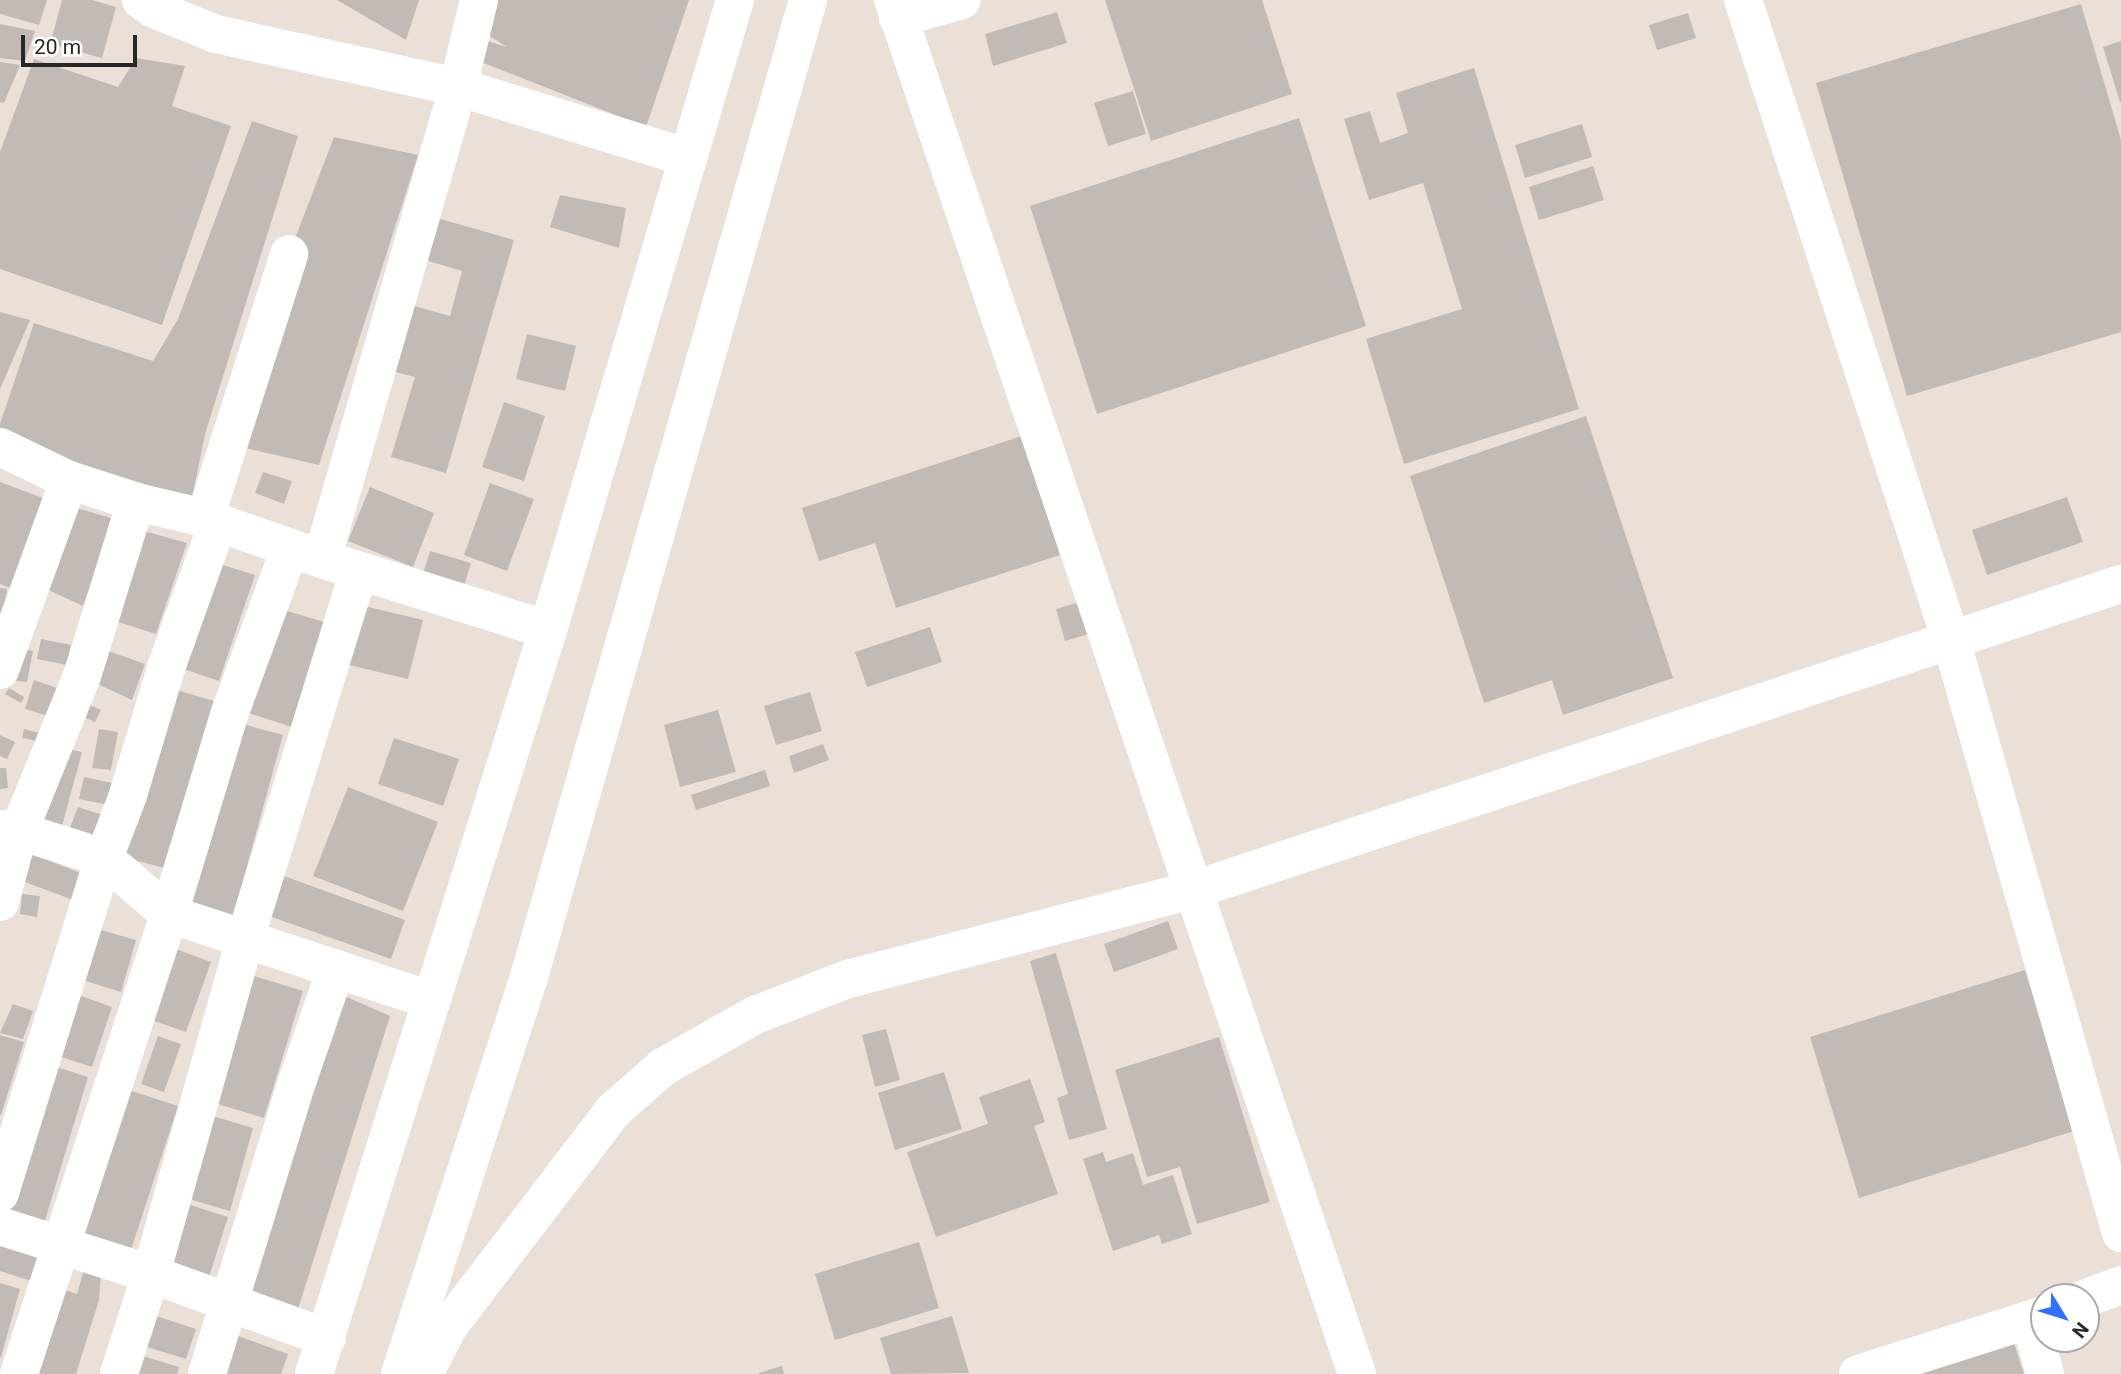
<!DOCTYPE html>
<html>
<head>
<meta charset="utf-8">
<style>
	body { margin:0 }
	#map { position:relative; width:2121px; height:1374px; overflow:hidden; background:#ebe0d7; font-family:Roboto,sans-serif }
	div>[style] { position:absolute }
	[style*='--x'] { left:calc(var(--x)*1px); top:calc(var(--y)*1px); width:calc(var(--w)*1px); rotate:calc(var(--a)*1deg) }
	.building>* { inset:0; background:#c2bab4 }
	.minor>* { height:38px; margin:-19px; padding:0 19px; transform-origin:19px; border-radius:19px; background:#fff }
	span { translate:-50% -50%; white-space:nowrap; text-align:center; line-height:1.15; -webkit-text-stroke:5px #fff; paint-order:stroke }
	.north { position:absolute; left:2030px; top:1283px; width:70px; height:70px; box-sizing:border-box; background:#fff; border:2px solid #a9a9a9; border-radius:50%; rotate:128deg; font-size:19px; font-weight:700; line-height:28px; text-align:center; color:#272727 }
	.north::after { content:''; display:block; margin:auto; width:24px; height:32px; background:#306fff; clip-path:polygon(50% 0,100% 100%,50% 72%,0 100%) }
	.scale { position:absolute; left:21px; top:35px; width:116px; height:32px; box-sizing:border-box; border:4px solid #272727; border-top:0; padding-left:9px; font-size:21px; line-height:24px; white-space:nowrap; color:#272727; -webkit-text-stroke:5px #fff; paint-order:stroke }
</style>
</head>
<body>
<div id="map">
	<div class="building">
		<div style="clip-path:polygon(0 0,47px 0,39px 25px,0 14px)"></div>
		<div style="clip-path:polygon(62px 0,92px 0,116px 7px,102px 58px,50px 44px)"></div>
		<div style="clip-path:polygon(337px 0,419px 0,406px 40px)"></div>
		<div style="clip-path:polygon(492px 0,689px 0,646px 127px,471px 58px,480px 39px,507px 47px,483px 32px)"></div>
		<div style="clip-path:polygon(1105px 0,1262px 0,1292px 94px,1151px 141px)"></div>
		<div style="clip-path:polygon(2081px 4px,2121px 140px,2121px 332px,1907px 396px,1816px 83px)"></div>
		<div style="clip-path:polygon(1057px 12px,1067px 43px,993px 66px,985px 34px)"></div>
		<div style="clip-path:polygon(1688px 13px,1696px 38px,1657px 50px,1649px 25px)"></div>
		<div style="clip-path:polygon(0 24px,35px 31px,25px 61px,0 58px)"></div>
		<div style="clip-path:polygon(2121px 41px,2121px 102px,2120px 102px,2103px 47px)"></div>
		<div style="clip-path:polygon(136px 58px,185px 66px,172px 106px,231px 126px,162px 325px,0 269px,0 152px,34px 59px,118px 87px)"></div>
		<div style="clip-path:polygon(0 62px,20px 65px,4px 103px,0 102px)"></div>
		<div style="clip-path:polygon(1474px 68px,1579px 409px,1404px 464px,1366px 339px,1462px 309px,1423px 183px,1369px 200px,1344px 119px,1370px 111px,1380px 143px,1408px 133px,1396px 93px)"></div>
		<div style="clip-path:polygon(1133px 91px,1146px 134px,1108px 146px,1094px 103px)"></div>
		<div style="clip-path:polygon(1299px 118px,1366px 326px,1097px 414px,1030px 206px)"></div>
		<div style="clip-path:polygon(252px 121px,298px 136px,205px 434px,192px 499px,0 438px,0 424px,34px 323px,153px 361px,178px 319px)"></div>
		<div style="clip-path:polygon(1582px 124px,1592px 157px,1525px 178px,1515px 145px)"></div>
		<div style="clip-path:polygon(334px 137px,418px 155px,319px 465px,228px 444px,289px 254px)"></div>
		<div style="clip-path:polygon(1593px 166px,1604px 200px,1539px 220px,1529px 187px)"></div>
		<div style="clip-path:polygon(560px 195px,626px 208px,619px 248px,550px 227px)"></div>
		<div style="clip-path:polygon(437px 218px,514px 240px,446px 473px,391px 457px,415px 377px,395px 372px,414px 306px,450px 316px,462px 271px,425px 260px)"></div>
		<div style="clip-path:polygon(0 312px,30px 320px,0 389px)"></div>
		<div style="clip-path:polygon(527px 334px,576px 346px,565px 391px,516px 379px)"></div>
		<div style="clip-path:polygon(504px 402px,545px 416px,524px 481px,482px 467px)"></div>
		<div style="clip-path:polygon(1586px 416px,1673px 678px,1563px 715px,1552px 680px,1484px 703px,1410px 476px)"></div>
		<div style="clip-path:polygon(1022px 436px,1060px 555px,896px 608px,875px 543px,819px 561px,802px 508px)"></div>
		<div style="clip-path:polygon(263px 472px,292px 481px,284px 504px,255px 493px)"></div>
		<div style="clip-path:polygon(0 482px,51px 501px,19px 591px,0 584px)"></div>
		<div style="clip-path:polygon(490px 483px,534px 499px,507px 571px,464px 555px)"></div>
		<div style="clip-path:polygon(370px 487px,434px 513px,413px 567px,348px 541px)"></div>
		<div style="clip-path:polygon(2067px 497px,2083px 542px,1987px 575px,1972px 530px)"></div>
		<div style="clip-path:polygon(67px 505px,114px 519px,83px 606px,44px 588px)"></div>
		<div style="clip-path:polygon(140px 530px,187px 543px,156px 634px,109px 619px)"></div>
		<div style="clip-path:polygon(430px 551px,471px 563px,464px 586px,423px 574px)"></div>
		<div style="clip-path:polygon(210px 561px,255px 575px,219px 681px,175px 666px)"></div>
		<div style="clip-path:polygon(0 588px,7px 589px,2px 628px,0 628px)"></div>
		<div style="clip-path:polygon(1083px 601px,1092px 633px,1065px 641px,1056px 609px)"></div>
		<div style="clip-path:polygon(364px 606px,423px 620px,408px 679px,349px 665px)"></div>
		<div style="clip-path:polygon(274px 607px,324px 622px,292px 727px,242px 711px)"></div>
		<div style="clip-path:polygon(930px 627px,942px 662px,867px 687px,855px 652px)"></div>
		<div style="clip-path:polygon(41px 639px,71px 645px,67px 665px,37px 659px)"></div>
		<div style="clip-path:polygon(16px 648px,33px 651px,27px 682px,10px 680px)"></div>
		<div style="clip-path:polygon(100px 648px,145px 664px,132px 700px,89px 680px)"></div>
		<div style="clip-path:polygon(34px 680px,57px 688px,48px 716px,25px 709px)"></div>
		<div style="clip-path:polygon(163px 686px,214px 701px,164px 868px,113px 854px)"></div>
		<div style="clip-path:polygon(9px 688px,24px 697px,21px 703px,5px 694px)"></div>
		<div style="clip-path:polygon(810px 692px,822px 731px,776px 745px,764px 706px)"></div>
		<div style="clip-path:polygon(79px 700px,101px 710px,95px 722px,74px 713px)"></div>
		<div style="clip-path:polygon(718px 710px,736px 772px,680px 787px,664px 725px)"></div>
		<div style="clip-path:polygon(231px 721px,283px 735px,230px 928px,178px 914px)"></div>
		<div style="clip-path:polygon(24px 729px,44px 734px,42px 742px,22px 738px)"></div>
		<div style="clip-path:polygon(99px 729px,118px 732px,111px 770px,92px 768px)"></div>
		<div style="clip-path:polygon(0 735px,15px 742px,7px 759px,0 756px)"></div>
		<div style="clip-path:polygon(394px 738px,459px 759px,443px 806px,378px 784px)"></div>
		<div style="clip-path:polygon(823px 744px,829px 760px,794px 773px,789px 756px)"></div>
		<div style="clip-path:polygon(63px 748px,82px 752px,62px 826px,43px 821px)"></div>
		<div style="clip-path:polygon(0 768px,6px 768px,8px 788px,0 789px)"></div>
		<div style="clip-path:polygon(765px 770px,770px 786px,696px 810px,691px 795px)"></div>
		<div style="clip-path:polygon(84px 777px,112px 783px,109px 805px,79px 799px)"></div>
		<div style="clip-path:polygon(348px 787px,438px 822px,403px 911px,313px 876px)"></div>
		<div style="clip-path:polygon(78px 807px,102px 815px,92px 842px,68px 833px)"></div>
		<div style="clip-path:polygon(27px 852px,83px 874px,73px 900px,17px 879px)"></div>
		<div style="clip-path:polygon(284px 876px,405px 920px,391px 959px,269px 916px)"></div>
		<div style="clip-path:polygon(22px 894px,40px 896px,37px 917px,20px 914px)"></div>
		<div style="clip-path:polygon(1168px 921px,1178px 949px,1114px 972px,1104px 944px)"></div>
		<div style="clip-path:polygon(90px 927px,136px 940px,121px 992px,76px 978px)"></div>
		<div style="clip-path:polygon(165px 945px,211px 962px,186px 1032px,140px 1016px)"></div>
		<div style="clip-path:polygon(1056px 953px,1107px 1129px,1069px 1140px,1057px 1098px,1068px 1094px,1030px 961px)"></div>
		<div style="clip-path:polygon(2025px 970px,2074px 1131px,1859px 1198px,1810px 1037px)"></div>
		<div style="clip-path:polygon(251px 975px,303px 991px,264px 1118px,211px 1102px)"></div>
		<div style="clip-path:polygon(333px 991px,390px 1016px,294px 1322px,231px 1303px)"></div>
		<div style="clip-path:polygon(70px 992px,112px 1007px,92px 1067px,49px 1053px)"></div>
		<div style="clip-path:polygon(13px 1004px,33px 1011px,23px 1039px,0 1033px)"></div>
		<div style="clip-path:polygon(886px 1029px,900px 1080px,875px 1087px,862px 1035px)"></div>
		<div style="clip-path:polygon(0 1035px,24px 1042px,1px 1115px,0 1115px)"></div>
		<div style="clip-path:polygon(158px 1036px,181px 1044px,164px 1092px,141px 1084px)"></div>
		<div style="clip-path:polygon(1219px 1037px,1270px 1202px,1197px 1224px,1180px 1167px,1147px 1177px,1115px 1070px)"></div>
		<div style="clip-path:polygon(47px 1064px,88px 1077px,44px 1224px,2px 1211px)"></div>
		<div style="clip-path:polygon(944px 1072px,962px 1129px,895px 1150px,878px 1093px)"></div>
		<div style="clip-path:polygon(1030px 1079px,1045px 1122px,1034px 1126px,1058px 1194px,936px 1237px,907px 1152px,988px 1124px,979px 1097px)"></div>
		<div style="clip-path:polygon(126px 1089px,178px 1106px,127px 1262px,75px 1245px)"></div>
		<div style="clip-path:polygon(206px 1114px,253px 1128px,230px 1211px,182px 1197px)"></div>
		<div style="clip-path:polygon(1103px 1152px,1106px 1162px,1133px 1153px,1143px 1185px,1173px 1175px,1192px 1234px,1162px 1244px,1159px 1235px,1113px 1251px,1083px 1159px)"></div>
		<div style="clip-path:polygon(181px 1202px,228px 1217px,209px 1277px,162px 1262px)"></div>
		<div style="clip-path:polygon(919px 1242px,939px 1308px,835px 1340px,815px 1274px)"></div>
		<div style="clip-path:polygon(0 1243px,47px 1258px,38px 1283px,0 1271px)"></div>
		<div style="clip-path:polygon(85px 1266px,101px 1273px,99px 1300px,76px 1374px,25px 1374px,52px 1286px,77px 1294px)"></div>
		<div style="clip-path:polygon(0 1283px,20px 1289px,1px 1357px,0 1357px)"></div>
		<div style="clip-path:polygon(147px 1313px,196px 1329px,186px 1359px,137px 1344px)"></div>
		<div style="clip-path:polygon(952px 1316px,969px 1373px,891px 1374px,880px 1338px)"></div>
		<div style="clip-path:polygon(227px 1332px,288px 1354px,281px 1374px,212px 1374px)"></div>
		<div style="clip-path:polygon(2012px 1337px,2024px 1374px,1900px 1374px)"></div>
		<div style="clip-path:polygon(133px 1353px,179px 1367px,177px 1374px,127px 1374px)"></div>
		<div style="clip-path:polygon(782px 1366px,784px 1374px,759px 1374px,759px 1373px)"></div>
	</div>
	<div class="minor">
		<div style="--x:141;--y:0;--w:16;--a:35"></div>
		<div style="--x:154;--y:9;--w:67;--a:22"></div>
		<div style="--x:216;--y:34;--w:248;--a:12.4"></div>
		<div style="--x:458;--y:87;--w:239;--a:17.1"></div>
		<div style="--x:893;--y:0;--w:1450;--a:71.34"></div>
		<div style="--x:1743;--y:0;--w:673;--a:72"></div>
		<div style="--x:1951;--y:640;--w:617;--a:74"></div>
		<div style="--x:898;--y:18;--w:66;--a:-15.7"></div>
		<div style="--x:0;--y:447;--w:76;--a:25.6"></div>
		<div style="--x:69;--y:480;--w:71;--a:18.2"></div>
		<div style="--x:136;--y:502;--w:71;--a:13.1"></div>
		<div style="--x:205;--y:518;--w:124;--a:19.3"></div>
		<div style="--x:322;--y:559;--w:237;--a:17.4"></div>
		<div style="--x:205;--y:518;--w:277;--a:-72.3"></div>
		<div style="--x:322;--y:559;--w:491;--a:-73.9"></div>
		<div style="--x:458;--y:87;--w:89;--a:-76.4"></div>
		<div style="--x:0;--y:670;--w:202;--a:-70"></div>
		<div style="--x:0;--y:829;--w:19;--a:6"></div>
		<div style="--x:19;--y:831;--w:89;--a:17.6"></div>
		<div style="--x:104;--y:858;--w:86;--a:40.7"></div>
		<div style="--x:169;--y:914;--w:276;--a:18.2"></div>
		<div style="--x:0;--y:902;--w:73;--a:-75"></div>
		<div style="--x:19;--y:831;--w:167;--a:-67.9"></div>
		<div style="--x:82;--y:676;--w:182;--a:-72.8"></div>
		<div style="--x:0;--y:1193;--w:351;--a:-72.8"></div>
		<div style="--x:104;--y:858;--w:67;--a:-69.1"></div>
		<div style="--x:128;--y:795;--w:133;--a:-73.3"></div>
		<div style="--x:166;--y:668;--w:154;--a:-70.3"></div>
		<div style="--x:0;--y:1226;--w:158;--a:17.6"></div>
		<div style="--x:151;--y:1274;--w:187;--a:20"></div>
		<div style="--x:2086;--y:1298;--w:37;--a:-20"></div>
		<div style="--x:2030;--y:1320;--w:56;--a:74.5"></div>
		<div style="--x:19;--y:1374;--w:484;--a:-71.9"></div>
		<div style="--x:169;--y:914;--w:208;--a:-73.2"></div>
		<div style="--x:229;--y:715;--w:178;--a:-69.9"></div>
		<div style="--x:119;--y:1374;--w:105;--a:-72.3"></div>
		<div style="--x:151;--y:1274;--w:348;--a:-74.3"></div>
		<div style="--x:245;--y:939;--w:385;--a:-72.8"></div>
		<div style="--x:207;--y:1374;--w:306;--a:-72.9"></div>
		<div style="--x:297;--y:1082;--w:120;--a:-71"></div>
		<div style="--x:314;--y:1374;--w:780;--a:-72.54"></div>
		<div style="--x:548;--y:630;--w:657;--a:-73.47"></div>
		<div style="--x:400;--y:1374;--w:417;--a:-72"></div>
		<div style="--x:529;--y:977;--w:1016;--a:-74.06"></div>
		<div style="--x:424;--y:1374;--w:53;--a:-62.9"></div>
		<div style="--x:448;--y:1327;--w:272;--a:-52.6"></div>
		<div style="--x:613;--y:1111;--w:67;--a:-41.3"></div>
		<div style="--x:663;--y:1067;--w:106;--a:-29.5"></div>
		<div style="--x:755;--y:1015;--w:100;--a:-21.2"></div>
		<div style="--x:848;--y:979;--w:356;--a:-14.5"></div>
		<div style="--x:1193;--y:890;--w:977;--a:-18.25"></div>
		<div style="--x:1858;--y:1374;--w:195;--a:-17.6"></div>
	</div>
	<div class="north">N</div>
	<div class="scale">20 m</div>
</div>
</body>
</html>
